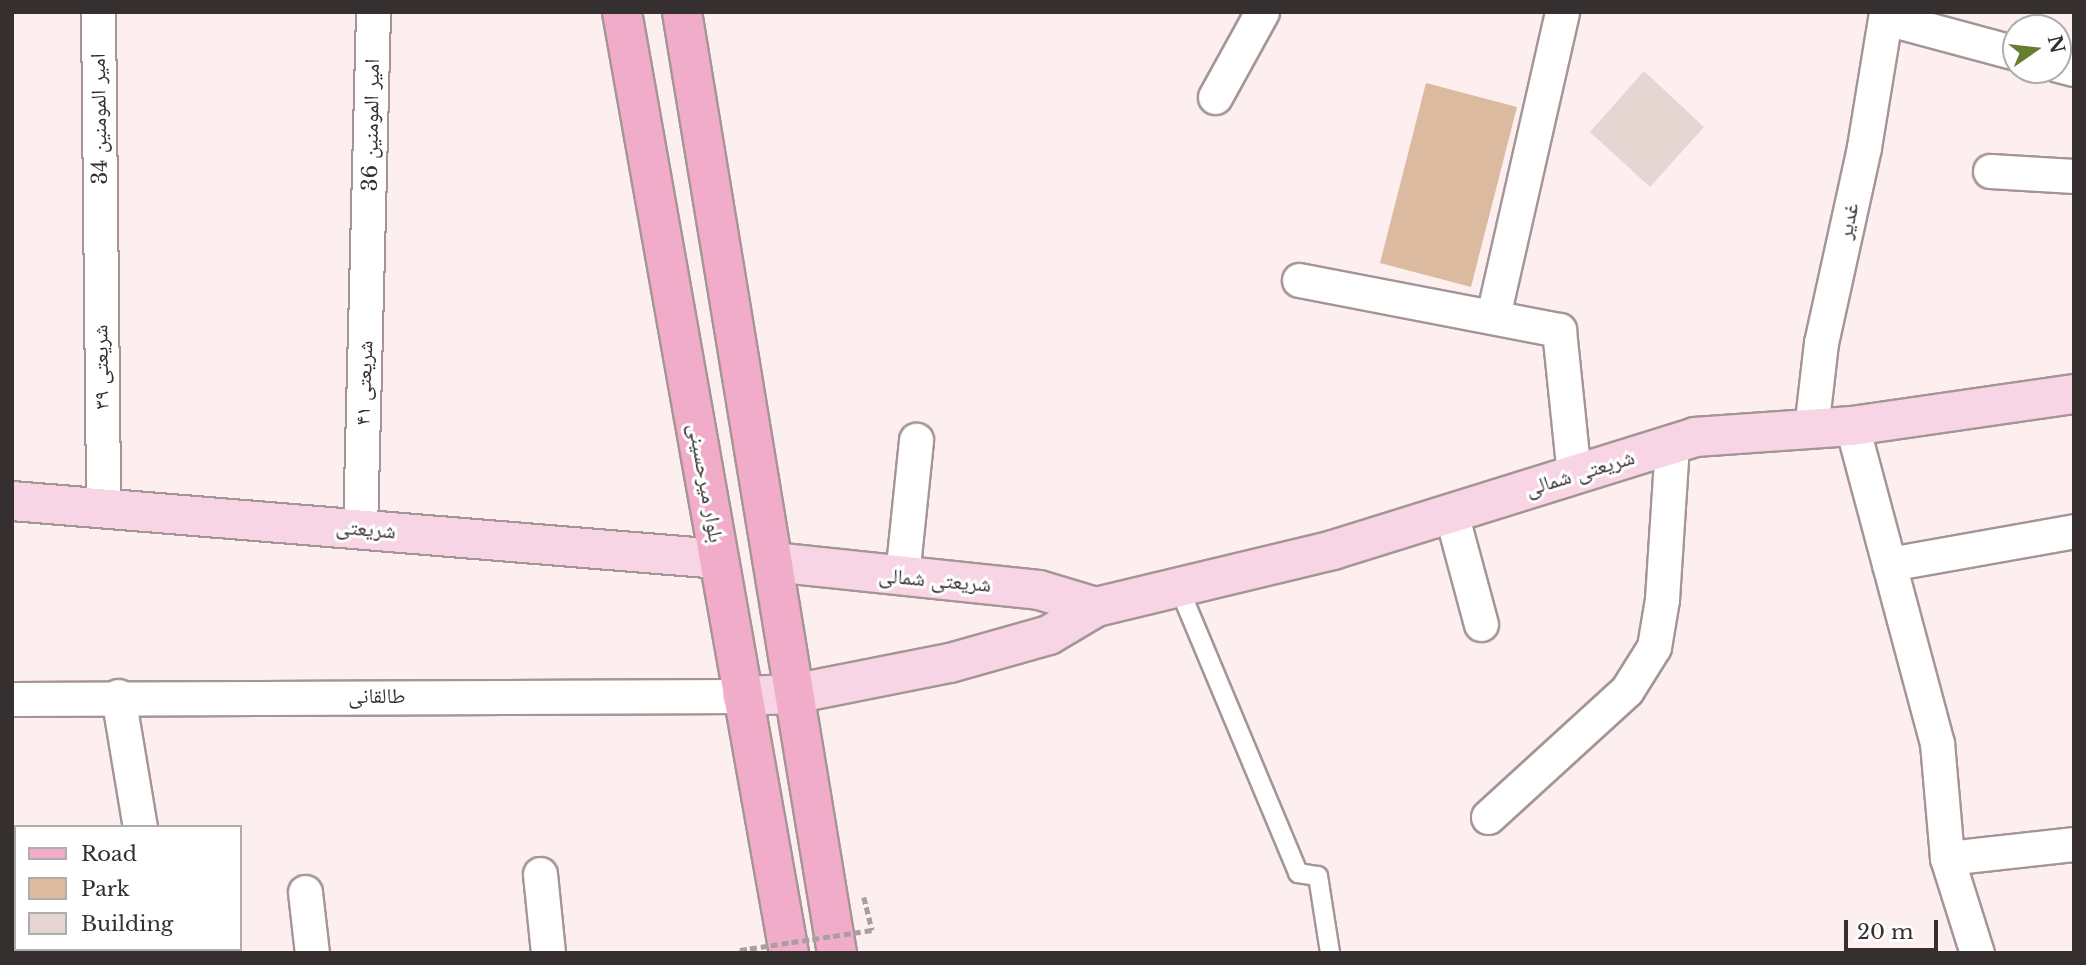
<!DOCTYPE html>
<html>
<head>
<meta charset="utf-8">
<style>
	body { margin:0 }
	#map { position:relative; width:2086px; height:965px; overflow:hidden; background:#fdefef; font-family:"Libre Baskerville","Noto Naskh Arabic",serif }
	div>[style] { position:absolute }
	[style*='--x'] { left:calc(var(--x)*1px); top:calc(var(--y)*1px); width:calc(var(--w)*1px); rotate:calc(var(--a)*1deg) }
	.green>* { inset:0; background:#dbbaa0 }
	.building>* { inset:0; background:#e6d6d2 }
	.path>* { height:4.5px; margin-top:-2.25px; transform-origin:0; background:repeating-linear-gradient(90deg,#aa9fa0 0 7px,transparent 0 10.5px) }
	.roads { filter:drop-shadow(2px 0 #a59595) drop-shadow(-2px 0 #a59595) drop-shadow(0 2px #a59595) drop-shadow(0 -2px #a59595) }
	.lane>* { height:18px; margin:-9px; padding:0 9px; transform-origin:9px; border-radius:9px; background:#fff }
	.street>* { height:33px; margin:-16.5px; padding:0 16.5px; transform-origin:16.5px; border-radius:16.5px; background:#fff }
	.secondary>* { height:38px; margin:-19px; padding:0 19px; transform-origin:19px; border-radius:19px; background:#f8d5e4 }
	.primary>* { height:38px; margin:-19px; padding:0 19px; transform-origin:19px; border-radius:19px; background:#f1acc9 }
	.path-bridge>* { height:4.5px; margin-top:-2.25px; transform-origin:0; background:repeating-linear-gradient(90deg,#aa9fa0 0 7px,transparent 0 10.5px) }
	span { translate:-50% -50%; white-space:nowrap; text-align:center; line-height:1.15; -webkit-text-stroke:6px #fff; paint-order:stroke }
	.street-label { font-size:21px; color:#362f30 }
	.frame { position:absolute; inset:0; border:14px solid #362f30; pointer-events:none }
	.legend { position:absolute; left:14px; top:825px; width:228px; height:126px; box-sizing:border-box; background:#fff; border:2px solid #afacac; margin:0; padding:9px 12px; list-style:none; font-size:21px; color:#362f30 }
	.legend li { display:flex; align-items:center; gap:14px; height:35px }
	.legend b { width:35px; border:2px solid #afacac }
	.north { position:absolute; left:2002px; top:14px; width:70px; height:70px; box-sizing:border-box; background:#fff; border:2px solid #afacac; border-radius:50%; rotate:76deg; font-size:19px; font-weight:700; line-height:28px; text-align:center; color:#362f30 }
	.north::after { content:''; display:block; margin:auto; width:24px; height:32px; background:#677e30; clip-path:polygon(50% 0,100% 100%,50% 72%,0 100%) }
	.scale { position:absolute; left:1844px; top:920px; width:94px; height:32px; box-sizing:border-box; border:4px solid #362f30; border-top:0; padding-left:9px; font-size:21px; line-height:24px; white-space:nowrap; color:#362f30; -webkit-text-stroke:5px #fff; paint-order:stroke }
</style>
</head>
<body>
<div id="map">
	<div class="green">
		<div style="clip-path:polygon(1426px 83px,1517px 107px,1471px 287px,1380px 263px)"></div>
	</div>
	<div class="building">
		<div style="clip-path:polygon(1644px 71px,1704px 127px,1650px 187px,1590px 132px)"></div>
	</div>
	<div class="path">
		<div style="--x:864;--y:897;--w:34;--a:76"></div>
		<div style="--x:740;--y:950;--w:3;--a:72"></div>
	</div>
	<div class="roads">
		<div class="lane">
			<div style="--x:1179;--y:588;--w:309;--a:67.3"></div>
			<div style="--x:1298;--y:873;--w:20;--a:9"></div>
			<div style="--x:1318;--y:876;--w:78;--a:81.1"></div>
		</div>
		<div class="street">
			<div style="--x:98;--y:12;--w:495;--a:89.4"></div>
			<div style="--x:1886;--y:18;--w:135;--a:15.1"></div>
			<div style="--x:2058;--y:65;--w:16;--a:14"></div>
			<div style="--x:1215;--y:97;--w:97;--a:-61.1"></div>
			<div style="--x:1990;--y:171;--w:84;--a:3.4"></div>
			<div style="--x:1299;--y:280;--w:265;--a:10.9"></div>
			<div style="--x:1559;--y:330;--w:146;--a:84.1"></div>
			<div style="--x:1493;--y:316;--w:312;--a:-77.2"></div>
			<div style="--x:1852;--y:426;--w:328;--a:75"></div>
			<div style="--x:1937;--y:743;--w:115;--a:85"></div>
			<div style="--x:1947;--y:858;--w:100;--a:72.5"></div>
			<div style="--x:1811;--y:429;--w:87;--a:-83.4"></div>
			<div style="--x:1821;--y:343;--w:201;--a:-77.6"></div>
			<div style="--x:1864;--y:147;--w:137;--a:-80.7"></div>
			<div style="--x:1451;--y:513;--w:115;--a:74.9"></div>
			<div style="--x:360;--y:529;--w:517;--a:-88.56"></div>
			<div style="--x:1889;--y:564;--w:188;--a:-10.1"></div>
			<div style="--x:902;--y:576;--w:137;--a:-84.1"></div>
			<div style="--x:118;--y:696;--w:133;--a:80.5"></div>
			<div style="--x:12;--y:699;--w:730;--a:-0.24"></div>
			<div style="--x:1488;--y:817;--w:188;--a:-42.4"></div>
			<div style="--x:1627;--y:690;--w:51;--a:-57.9"></div>
			<div style="--x:1654;--y:647;--w:49;--a:-80.5"></div>
			<div style="--x:1662;--y:599;--w:155;--a:-86.3"></div>
			<div style="--x:1947;--y:858;--w:128;--a:-6.3"></div>
			<div style="--x:540;--y:874;--w:79;--a:84.2"></div>
			<div style="--x:305;--y:892;--w:61;--a:83.5"></div>
		</div>
		<div class="secondary">
			<div style="--x:12;--y:501;--w:709;--a:4.69"></div>
			<div style="--x:773;--y:562;--w:267;--a:6"></div>
			<div style="--x:1039;--y:590;--w:59;--a:16.6"></div>
			<div style="--x:742;--y:696;--w:51;--a:-2.2"></div>
			<div style="--x:793;--y:694;--w:160;--a:-11.2"></div>
			<div style="--x:950;--y:663;--w:103;--a:-15.8"></div>
			<div style="--x:1049;--y:635;--w:55;--a:-30.8"></div>
			<div style="--x:1096;--y:607;--w:244;--a:-13.5"></div>
			<div style="--x:1333;--y:550;--w:379;--a:-17.3"></div>
			<div style="--x:1695;--y:437;--w:157;--a:-4"></div>
			<div style="--x:1852;--y:426;--w:224;--a:-8.2"></div>
		</div>
		<div class="primary">
			<div style="--x:622;--y:12;--w:956;--a:79.94"></div>
			<div style="--x:682;--y:12;--w:954;--a:80.65"></div>
		</div>
	</div>
	<div class="path-bridge">
		<div style="--x:740;--y:950;--w:134;--a:-8.6"></div>
	</div>
	<div class="street-label">
		<span style="left:99px;top:119px;rotate:-91deg">امیر المومنین 34</span>
		<span style="left:371px;top:125px;rotate:-89deg">امیر المومنین 36</span>
		<span style="left:1848px;top:221px;rotate:-78deg">غدیر</span>
		<span style="left:101px;top:367px;rotate:-91deg">شریعتی ۳۹</span>
		<span style="left:364px;top:383px;rotate:-88deg">شریعتی ۴۱</span>
		<span style="left:1580px;top:473px;rotate:-17deg">شریعتی شمالی</span>
		<span style="left:706px;top:483px;rotate:80deg">بلوار میرحسینی</span>
		<span style="left:366px;top:529px;rotate:5deg">شریعتی</span>
		<span style="left:935px;top:580px;rotate:5deg">شریعتی شمالی</span>
		<span style="left:377px;top:696px">طالقانی</span>
	</div>
	<div class="frame"></div>
	<ul class="legend">
	<li><b style="height:9px;background:#f1acc9"></b>Road</li>
	<li><b style="height:19px;background:#dbbaa0"></b>Park</li>
	<li><b style="height:19px;background:#e6d6d2"></b>Building</li>
	</ul>
	<div class="north">N</div>
	<div class="scale">20 m</div>
</div>
</body>
</html>
